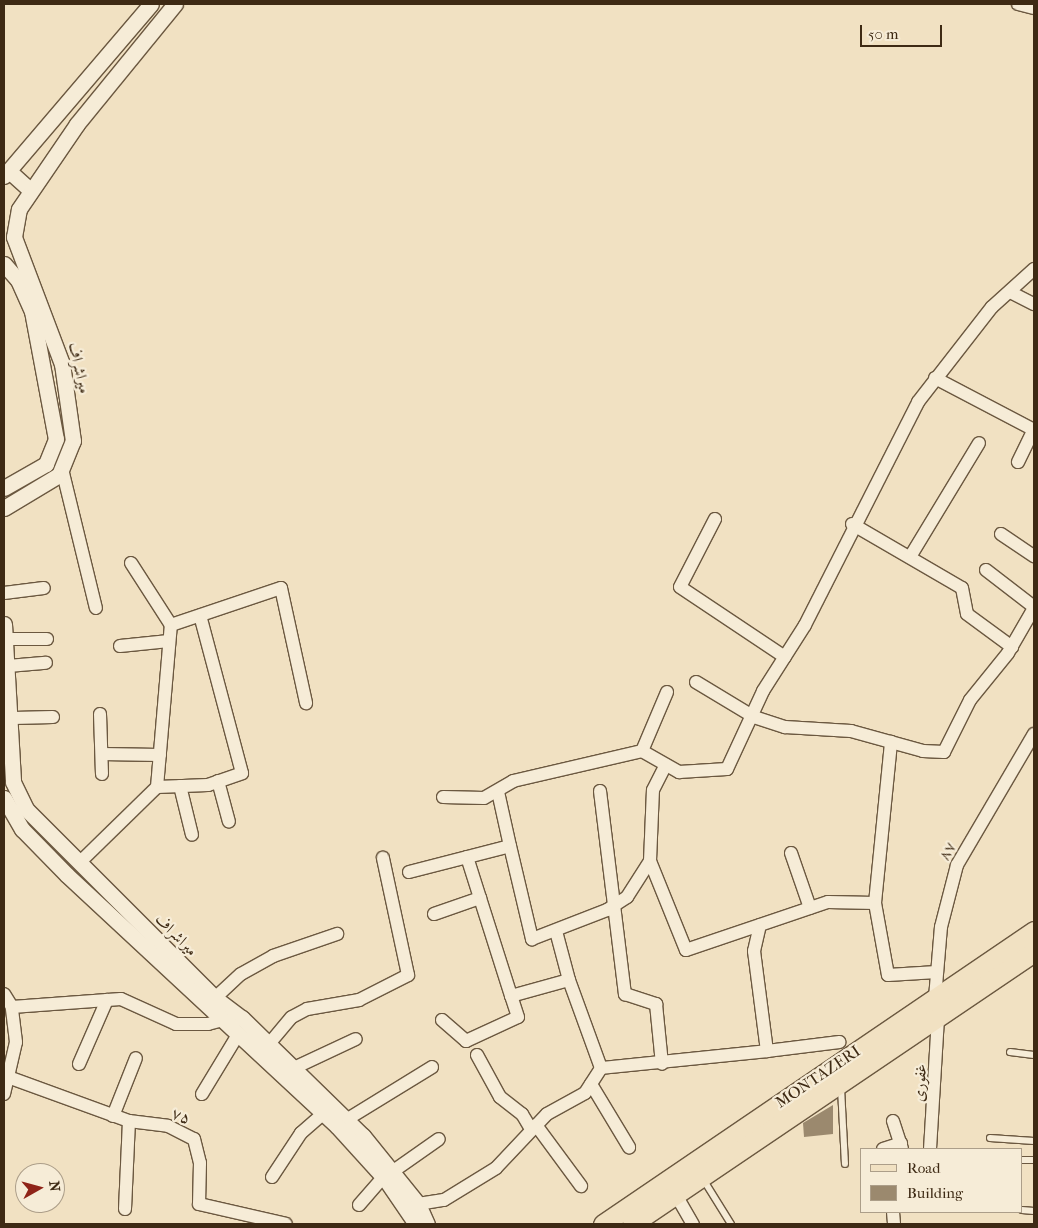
<!DOCTYPE html>
<html>
<head>
<meta charset="utf-8">
<style>
	body { margin:0 }
	#map { position:relative; width:1038px; height:1228px; overflow:hidden; background:#f1e1c2; font-family:"IM FELL French Canon",Amiri,serif }
	div>[style] { position:absolute }
	[style*='--x'] { left:calc(var(--x)*1px); top:calc(var(--y)*1px); width:calc(var(--w)*1px); rotate:calc(var(--a)*1deg) }
	.building>* { inset:0; background:#9b896e }
	.roads { filter:drop-shadow(1px 0 #6b5840) drop-shadow(-1px 0 #6b5840) drop-shadow(0 1px #6b5840) drop-shadow(0 -1px #6b5840) }
	.service>* { height:6px; margin:-3px; padding:0 3px; transform-origin:3px; border-radius:3px; background:#f6ecd7 }
	.minor>* { height:12px; margin:-6px; padding:0 6px; transform-origin:6px; border-radius:6px; background:#f6ecd7 }
	.tertiary>* { height:15px; margin:-7.5px; padding:0 7.5px; transform-origin:7.5px; border-radius:7.5px; background:#f6ecd7 }
	.primary>* { height:19px; margin:-9.5px; padding:0 9.5px; transform-origin:9.5px; border-radius:9.5px; background:#f1e1c2 }
	span { translate:-50% -50%; white-space:nowrap; text-align:center; line-height:1.15; -webkit-text-stroke:4.5px #f6ecd7; paint-order:stroke }
	.street-label { font-size:16px; color:#3e2a14 }
	.frame { position:absolute; inset:0; border:5px solid #3e2a14; pointer-events:none }
	.legend { position:absolute; left:860px; top:1148px; width:162px; height:65px; box-sizing:border-box; background:#f6ecd7; border:1px solid #ac9e89; margin:0; padding:6px 9px; list-style:none; font-size:15px; color:#3e2a14 }
	.legend li { display:flex; align-items:center; gap:10px; height:25px }
	.legend b { width:25px; border:1px solid #ac9e89 }
	.north { position:absolute; left:15px; top:1163px; width:50px; height:50px; box-sizing:border-box; background:#f6ecd7; border:1px solid #ac9e89; border-radius:50%; rotate:83deg; font-size:14px; font-weight:700; line-height:20px; text-align:center; color:#3e2a14 }
	.north::after { content:''; display:block; margin:auto; width:18px; height:22px; background:#8f2418; clip-path:polygon(50% 0,100% 100%,50% 72%,0 100%) }
	.scale { position:absolute; left:860px; top:25px; width:82px; height:22px; box-sizing:border-box; border:2px solid #3e2a14; border-top:0; padding-left:6px; font-size:15px; line-height:18px; white-space:nowrap; color:#3e2a14; -webkit-text-stroke:4px #f6ecd7; paint-order:stroke }
</style>
</head>
<body>
<div id="map">
	<div class="building">
		<div style="clip-path:polygon(833px 1105px,833px 1134px,804px 1137px,803px 1123px)"></div>
	</div>
	<div class="roads">
		<div class="service">
			<div style="--x:1010;--y:1052;--w:24;--a:7"></div>
			<div style="--x:841;--y:1088;--w:76;--a:87"></div>
			<div style="--x:990;--y:1138;--w:44;--a:3.9"></div>
			<div style="--x:1022;--y:1160;--w:12;--a:0"></div>
			<div style="--x:703;--y:1179;--w:53;--a:58.1"></div>
			<div style="--x:1022;--y:1210;--w:12;--a:5"></div>
		</div>
		<div class="minor">
			<div style="--x:1018;--y:4;--w:16;--a:14"></div>
			<div style="--x:1010;--y:292;--w:27;--a:27"></div>
			<div style="--x:935;--y:378;--w:112;--a:27.7"></div>
			<div style="--x:1018;--y:462;--w:37;--a:-64"></div>
			<div style="--x:62;--y:469;--w:143;--a:76.3"></div>
			<div style="--x:715;--y:519;--w:76;--a:117.2"></div>
			<div style="--x:680;--y:587;--w:126;--a:33.7"></div>
			<div style="--x:852;--y:524;--w:127;--a:30.2"></div>
			<div style="--x:962;--y:588;--w:26;--a:79"></div>
			<div style="--x:967;--y:614;--w:56;--a:36.3"></div>
			<div style="--x:1001;--y:534;--w:40;--a:34"></div>
			<div style="--x:910;--y:557;--w:133;--a:-58.8"></div>
			<div style="--x:131;--y:563;--w:74;--a:57.2"></div>
			<div style="--x:986;--y:570;--w:61;--a:37.6"></div>
			<div style="--x:4;--y:593;--w:40;--a:-7.1"></div>
			<div style="--x:6;--y:639;--w:41;--a:0"></div>
			<div style="--x:120;--y:646;--w:49;--a:-5.8"></div>
			<div style="--x:8;--y:666;--w:38;--a:-5"></div>
			<div style="--x:696;--y:682;--w:68;--a:31.1"></div>
			<div style="--x:754;--y:717;--w:33;--a:18"></div>
			<div style="--x:785;--y:727;--w:66;--a:3.5"></div>
			<div style="--x:851;--y:731;--w:75;--a:15.5"></div>
			<div style="--x:923;--y:751;--w:21;--a:3"></div>
			<div style="--x:944;--y:752;--w:58;--a:-63.4"></div>
			<div style="--x:970;--y:700;--w:60;--a:-51"></div>
			<div style="--x:1008;--y:653;--w:52;--a:-60"></div>
			<div style="--x:100;--y:714;--w:60;--a:88.1"></div>
			<div style="--x:13;--y:718;--w:40;--a:-1.4"></div>
			<div style="--x:642;--y:751;--w:64;--a:-67"></div>
			<div style="--x:102;--y:754;--w:58;--a:1"></div>
			<div style="--x:218;--y:781;--w:42;--a:75"></div>
			<div style="--x:180;--y:786;--w:50;--a:76.2"></div>
			<div style="--x:157;--y:787;--w:51;--a:-2.2"></div>
			<div style="--x:208;--y:785;--w:36;--a:-19"></div>
			<div style="--x:242;--y:773;--w:163;--a:-104.9"></div>
			<div style="--x:600;--y:791;--w:205;--a:83"></div>
			<div style="--x:625;--y:994;--w:33;--a:18"></div>
			<div style="--x:656;--y:1004;--w:60;--a:84.3"></div>
			<div style="--x:443;--y:797;--w:41;--a:1.4"></div>
			<div style="--x:484;--y:798;--w:34;--a:-30"></div>
			<div style="--x:513;--y:781;--w:132;--a:-13.1"></div>
			<div style="--x:642;--y:751;--w:43;--a:29.6"></div>
			<div style="--x:679;--y:772;--w:48;--a:-3.6"></div>
			<div style="--x:727;--y:769;--w:86;--a:-65.2"></div>
			<div style="--x:763;--y:691;--w:78;--a:-57.5"></div>
			<div style="--x:805;--y:625;--w:250;--a:-63.1"></div>
			<div style="--x:918;--y:402;--w:120;--a:-52.1"></div>
			<div style="--x:992;--y:307;--w:57;--a:-42.1"></div>
			<div style="--x:510;--y:846;--w:96;--a:76.7"></div>
			<div style="--x:532;--y:939;--w:80;--a:-21.1"></div>
			<div style="--x:607;--y:910;--w:24;--a:-33"></div>
			<div style="--x:627;--y:897;--w:43;--a:-57.4"></div>
			<div style="--x:650;--y:861;--w:71;--a:-87.6"></div>
			<div style="--x:653;--y:790;--w:28;--a:-63"></div>
			<div style="--x:791;--y:853;--w:58;--a:70.9"></div>
			<div style="--x:467;--y:857;--w:146;--a:72.4"></div>
			<div style="--x:511;--y:996;--w:60;--a:-15.4"></div>
			<div style="--x:569;--y:980;--w:51;--a:-104.9"></div>
			<div style="--x:650;--y:861;--w:96;--a:68"></div>
			<div style="--x:686;--y:950;--w:150;--a:-18.7"></div>
			<div style="--x:828;--y:902;--w:47;--a:1.2"></div>
			<div style="--x:875;--y:903;--w:162;--a:-84.3"></div>
			<div style="--x:79;--y:863;--w:109;--a:-44.3"></div>
			<div style="--x:157;--y:787;--w:163;--a:-85.1"></div>
			<div style="--x:171;--y:625;--w:116;--a:-18.6"></div>
			<div style="--x:281;--y:588;--w:118;--a:77.7"></div>
			<div style="--x:409;--y:872;--w:104;--a:-14.4"></div>
			<div style="--x:510;--y:846;--w:55;--a:-102.5"></div>
			<div style="--x:875;--y:903;--w:73;--a:79.8"></div>
			<div style="--x:888;--y:975;--w:49;--a:-3.5"></div>
			<div style="--x:434;--y:914;--w:49;--a:-19.2"></div>
			<div style="--x:760;--y:925;--w:27;--a:103"></div>
			<div style="--x:754;--y:951;--w:101;--a:82.6"></div>
			<div style="--x:767;--y:1051;--w:73;--a:-7.1"></div>
			<div style="--x:569;--y:980;--w:94;--a:70"></div>
			<div style="--x:4;--y:994;--w:15;--a:58"></div>
			<div style="--x:215;--y:998;--w:35;--a:-43"></div>
			<div style="--x:241;--y:974;--w:37;--a:-29"></div>
			<div style="--x:273;--y:956;--w:68;--a:-19"></div>
			<div style="--x:935;--y:998;--w:71;--a:-85.2"></div>
			<div style="--x:941;--y:927;--w:64;--a:-75.5"></div>
			<div style="--x:957;--y:865;--w:152;--a:-59.6"></div>
			<div style="--x:442;--y:1020;--w:32;--a:41"></div>
			<div style="--x:466;--y:1041;--w:57;--a:-24.8"></div>
			<div style="--x:518;--y:1017;--w:22;--a:-108"></div>
			<div style="--x:269;--y:1044;--w:35;--a:-50"></div>
			<div style="--x:292;--y:1017;--w:17;--a:-28"></div>
			<div style="--x:307;--y:1009;--w:53;--a:-9.8"></div>
			<div style="--x:359;--y:1000;--w:55;--a:-27"></div>
			<div style="--x:408;--y:975;--w:120;--a:-102.1"></div>
			<div style="--x:477;--y:1055;--w:48;--a:61.3"></div>
			<div style="--x:500;--y:1097;--w:28;--a:38"></div>
			<div style="--x:522;--y:1114;--w:17;--a:59"></div>
			<div style="--x:79;--y:1064;--w:70;--a:-66.4"></div>
			<div style="--x:294;--y:1068;--w:68;--a:-25.1"></div>
			<div style="--x:601;--y:1068;--w:167;--a:-5.8"></div>
			<div style="--x:8;--y:1077;--w:129;--a:20"></div>
			<div style="--x:129;--y:1121;--w:39;--a:7"></div>
			<div style="--x:168;--y:1126;--w:29;--a:27"></div>
			<div style="--x:194;--y:1139;--w:25;--a:76"></div>
			<div style="--x:200;--y:1163;--w:41;--a:91.4"></div>
			<div style="--x:199;--y:1204;--w:89;--a:12.9"></div>
			<div style="--x:591;--y:1084;--w:74;--a:58.9"></div>
			<div style="--x:4;--y:1094;--w:53;--a:-77"></div>
			<div style="--x:16;--y:1042;--w:35;--a:-97"></div>
			<div style="--x:12;--y:1007;--w:109;--a:-4.2"></div>
			<div style="--x:121;--y:999;--w:60;--a:24.4"></div>
			<div style="--x:176;--y:1024;--w:32;--a:0"></div>
			<div style="--x:208;--y:1024;--w:24;--a:-15"></div>
			<div style="--x:202;--y:1094;--w:71;--a:-58.8"></div>
			<div style="--x:113;--y:1116;--w:62;--a:-68.4"></div>
			<div style="--x:346;--y:1120;--w:101;--a:-31.6"></div>
			<div style="--x:893;--y:1121;--w:29;--a:72"></div>
			<div style="--x:536;--y:1125;--w:76;--a:53.6"></div>
			<div style="--x:883;--y:1149;--w:19;--a:-18"></div>
			<div style="--x:930;--y:1149;--w:131;--a:-86.5"></div>
			<div style="--x:392;--y:1172;--w:57;--a:-35.1"></div>
			<div style="--x:272;--y:1177;--w:53;--a:-56.6"></div>
			<div style="--x:301;--y:1133;--w:30;--a:-41"></div>
			<div style="--x:676;--y:1195;--w:34;--a:60"></div>
			<div style="--x:418;--y:1204;--w:26;--a:-9"></div>
			<div style="--x:444;--y:1200;--w:61;--a:-31.6"></div>
			<div style="--x:496;--y:1168;--w:74;--a:-46.6"></div>
			<div style="--x:547;--y:1114;--w:43;--a:-28.9"></div>
			<div style="--x:585;--y:1093;--w:30;--a:-57"></div>
			<div style="--x:359;--y:1205;--w:37;--a:-49"></div>
			<div style="--x:125;--y:1209;--w:88;--a:-87.4"></div>
			<div style="--x:893;--y:1212;--w:12;--a:85"></div>
		</div>
		<div class="tertiary">
			<div style="--x:9;--y:171;--w:28;--a:42"></div>
			<div style="--x:4;--y:176;--w:226;--a:-49.5"></div>
			<div style="--x:4;--y:264;--w:21;--a:49"></div>
			<div style="--x:18;--y:280;--w:34;--a:66"></div>
			<div style="--x:32;--y:311;--w:130;--a:79.4"></div>
			<div style="--x:56;--y:439;--w:27;--a:112"></div>
			<div style="--x:46;--y:464;--w:48;--a:150.3"></div>
			<div style="--x:4;--y:508;--w:64;--a:-31"></div>
			<div style="--x:59;--y:475;--w:37;--a:-68"></div>
			<div style="--x:73;--y:441;--w:78;--a:-98.1"></div>
			<div style="--x:62;--y:364;--w:136;--a:-110.7"></div>
			<div style="--x:14;--y:237;--w:28;--a:-80"></div>
			<div style="--x:19;--y:209;--w:103;--a:-55.7"></div>
			<div style="--x:77;--y:124;--w:155;--a:-50.8"></div>
			<div style="--x:4;--y:624;--w:158;--a:86.7"></div>
			<div style="--x:13;--y:782;--w:30;--a:64"></div>
			<div style="--x:26;--y:809;--w:267;--a:45"></div>
			<div style="--x:215;--y:998;--w:34;--a:37"></div>
			<div style="--x:242;--y:1018;--w:169;--a:44.3"></div>
			<div style="--x:363;--y:1136;--w:87;--a:51"></div>
			<div style="--x:418;--y:1204;--w:22;--a:66"></div>
			<div style="--x:4;--y:798;--w:36;--a:60"></div>
			<div style="--x:22;--y:829;--w:64;--a:45.6"></div>
			<div style="--x:67;--y:875;--w:369;--a:42.9"></div>
			<div style="--x:337;--y:1126;--w:73;--a:47.8"></div>
			<div style="--x:386;--y:1180;--w:53;--a:55.7"></div>
		</div>
		<div class="primary">
			<div style="--x:603;--y:1224;--w:521;--a:-34.21"></div>
			<div style="--x:632;--y:1224;--w:485;--a:-34.1"></div>
		</div>
	</div>
	<div class="street-label">
		<span style="left:79px;top:368px;rotate:77deg">میراشراف</span>
		<span style="left:947px;top:851px;rotate:-65deg">۸۷</span>
		<span style="left:176px;top:935px;rotate:45deg">میراشراف</span>
		<span style="left:818px;top:1077px;rotate:-34deg">MONTAZERI</span>
		<span style="left:920px;top:1083px;rotate:-86deg">غفوری</span>
		<span style="left:181px;top:1116px;rotate:22deg">۷۵</span>
	</div>
	<div class="frame"></div>
	<ul class="legend">
	<li><b style="height:6px;background:#f1e1c2"></b>Road</li>
	<li><b style="height:14px;background:#9b896e"></b>Building</li>
	</ul>
	<div class="north">N</div>
	<div class="scale">50 m</div>
</div>
</body>
</html>
